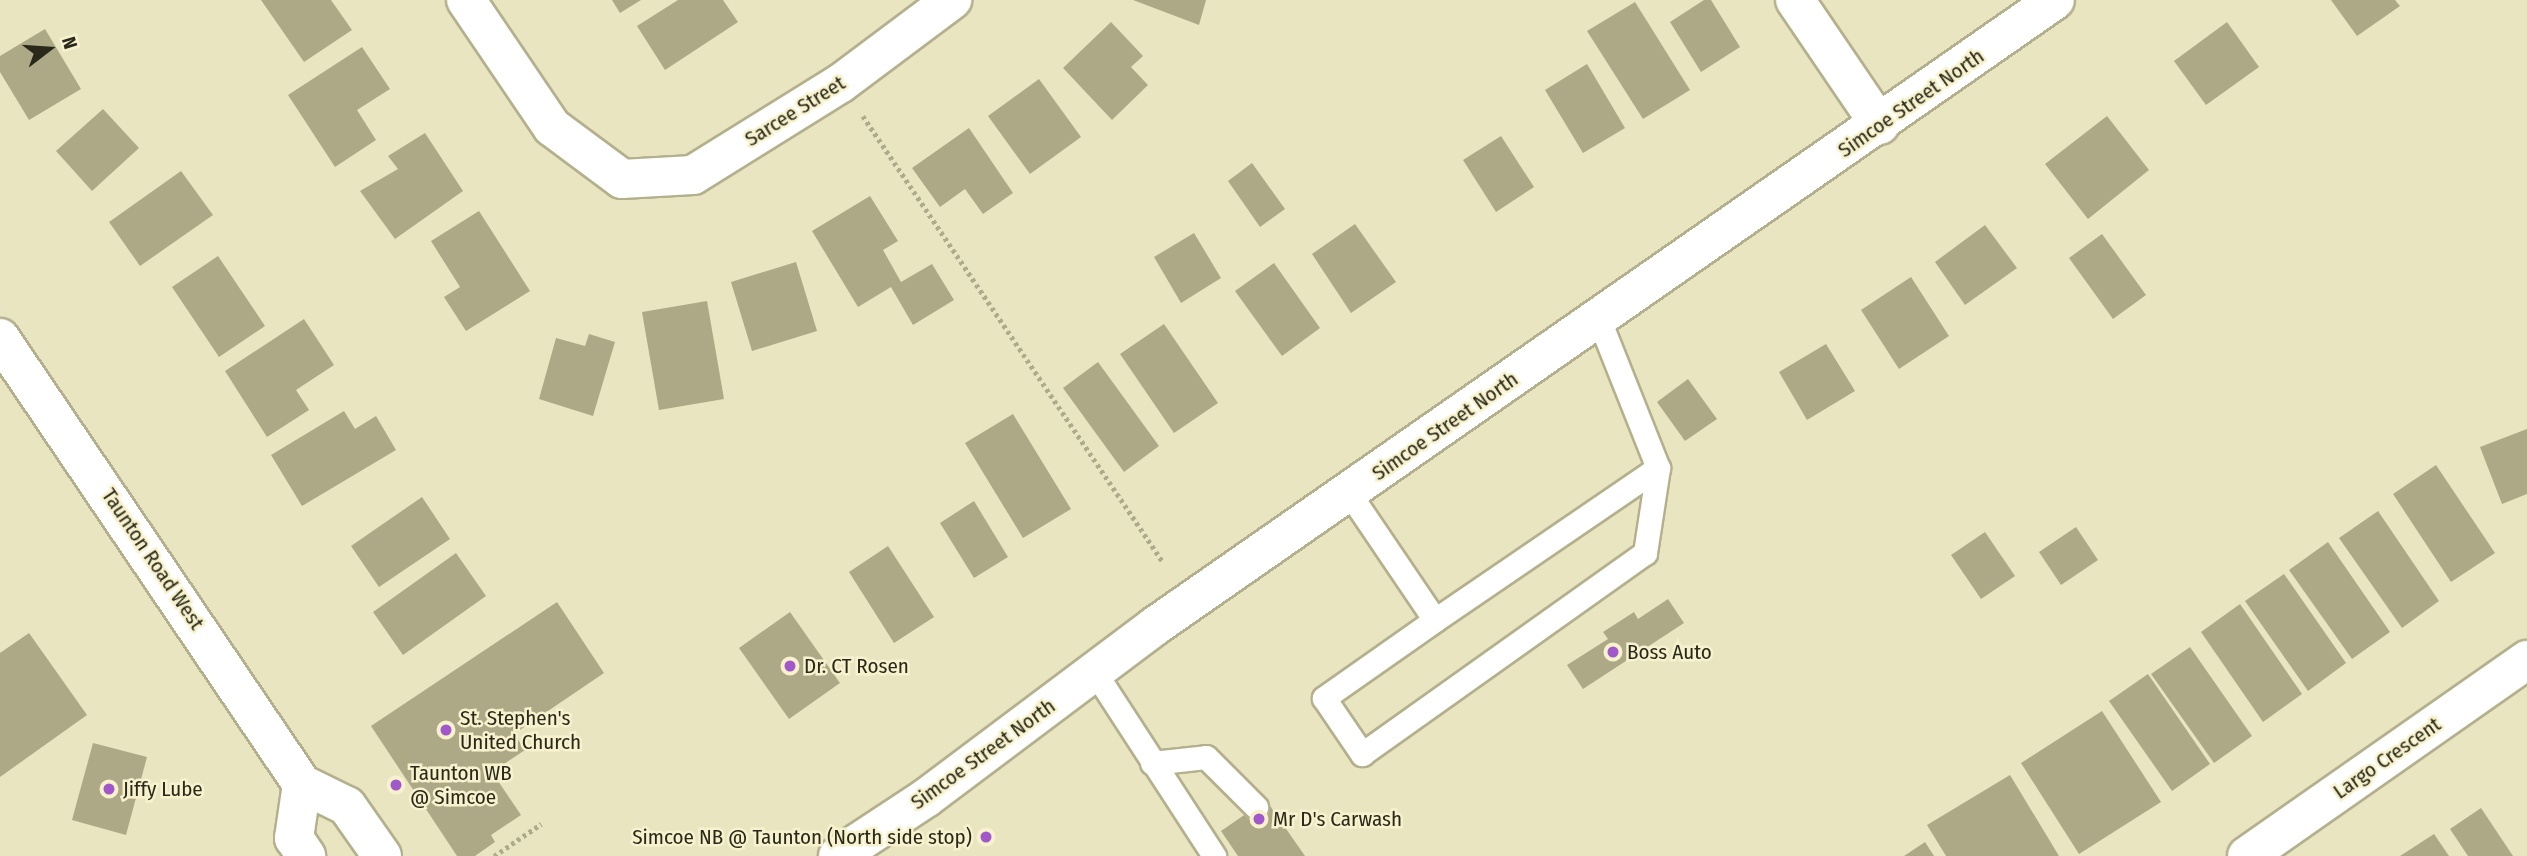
<!DOCTYPE html>
<html>
<head>
<meta charset="utf-8">
<style>
	body { margin:0 }
	#map { position:relative; width:2527px; height:856px; overflow:hidden; background:#e9e5c1; font-family:"Fira Sans Condensed",sans-serif }
	div>[style] { position:absolute }
	[style*='--x'] { left:calc(var(--x)*1px); top:calc(var(--y)*1px); width:calc(var(--w)*1px); rotate:calc(var(--a)*1deg) }
	.building>* { inset:0; background:#ada986 }
	.path>* { height:4.5px; margin-top:-2.25px; transform-origin:0; background:repeating-linear-gradient(90deg,#aeab8d 0 3.5px,transparent 0 7px) }
	.roads { filter:drop-shadow(2px 0 #b4b08d) drop-shadow(-2px 0 #b4b08d) drop-shadow(0 2px #b4b08d) drop-shadow(0 -2px #b4b08d) }
	.lane>* { height:23px; margin:-11.5px; padding:0 11.5px; transform-origin:11.5px; border-radius:11.5px; background:#fff }
	.street>* { height:38px; margin:-19px; padding:0 19px; transform-origin:19px; border-radius:19px; background:#fff }
	.secondary>* { height:38px; margin:-19px; padding:0 19px; transform-origin:19px; border-radius:19px; background:#fff }
	.dots>* { width:19px; height:19px; translate:-50% -50%; box-sizing:border-box; border:4px solid #f7f2cd; border-radius:50% }
	span { translate:-50% -50%; white-space:nowrap; text-align:center; line-height:1.15; -webkit-text-stroke:5px #f7f2cd; paint-order:stroke }
	.street-label { font-size:21px; color:#2a281a }
	.poi-label { font-size:21px; color:#2a281a }
	.left { translate:0 -50%; text-align:left }
	.right { translate:-100% -50%; text-align:right }
	.north { position:absolute; left:14px; top:14px; width:70px; height:70px; -webkit-text-stroke:5px #f7f2cd; paint-order:stroke; rotate:73deg; font-size:19px; font-weight:700; line-height:28px; text-align:center; color:#2a281a }
	.north::after { content:''; display:block; margin:auto; width:24px; height:32px; background:#2a281a; clip-path:polygon(50% 0,100% 100%,50% 72%,0 100%) }
</style>
</head>
<body>
<div id="map">
	<div class="building">
		<div style="clip-path:polygon(261px 0,331px 0,352px 30px,304px 62px)"></div>
		<div style="clip-path:polygon(612px 0,641px 0,620px 13px)"></div>
		<div style="clip-path:polygon(678px 0,723px 0,738px 22px,665px 70px,637px 26px)"></div>
		<div style="clip-path:polygon(1133px 0,1206px 0,1199px 25px)"></div>
		<div style="clip-path:polygon(1704px 0,1711px 0,1740px 47px,1701px 72px,1670px 22px)"></div>
		<div style="clip-path:polygon(2331px 0,2395px 0,2400px 6px,2357px 36px)"></div>
		<div style="clip-path:polygon(1635px 2px,1690px 90px,1643px 119px,1587px 31px)"></div>
		<div style="clip-path:polygon(1111px 22px,1143px 56px,1131px 67px,1148px 85px,1112px 120px,1063px 68px)"></div>
		<div style="clip-path:polygon(2227px 22px,2259px 67px,2206px 105px,2174px 61px)"></div>
		<div style="clip-path:polygon(45px 29px,81px 89px,29px 120px,0 72px,0 56px)"></div>
		<div style="clip-path:polygon(362px 47px,390px 89px,357px 110px,376px 140px,335px 167px,288px 95px)"></div>
		<div style="clip-path:polygon(1587px 64px,1625px 128px,1583px 153px,1545px 90px)"></div>
		<div style="clip-path:polygon(1039px 79px,1081px 137px,1030px 174px,988px 116px)"></div>
		<div style="clip-path:polygon(103px 109px,139px 148px,92px 191px,56px 151px)"></div>
		<div style="clip-path:polygon(2107px 116px,2149px 170px,2088px 219px,2045px 164px)"></div>
		<div style="clip-path:polygon(969px 128px,1013px 193px,983px 214px,965px 189px,940px 207px,912px 168px)"></div>
		<div style="clip-path:polygon(425px 133px,463px 191px,395px 239px,360px 191px,398px 169px,388px 156px)"></div>
		<div style="clip-path:polygon(1501px 136px,1534px 187px,1496px 212px,1463px 160px)"></div>
		<div style="clip-path:polygon(1252px 163px,1285px 209px,1260px 227px,1228px 181px)"></div>
		<div style="clip-path:polygon(181px 171px,213px 215px,140px 266px,109px 222px)"></div>
		<div style="clip-path:polygon(870px 196px,898px 241px,883px 250px,901px 282px,932px 264px,954px 300px,913px 325px,891px 287px,858px 307px,812px 231px)"></div>
		<div style="clip-path:polygon(479px 211px,530px 291px,466px 331px,444px 297px,460px 287px,431px 241px)"></div>
		<div style="clip-path:polygon(1355px 224px,1396px 282px,1351px 313px,1312px 254px)"></div>
		<div style="clip-path:polygon(1985px 225px,2017px 268px,1965px 305px,1935px 262px)"></div>
		<div style="clip-path:polygon(1194px 233px,1221px 278px,1181px 303px,1154px 257px)"></div>
		<div style="clip-path:polygon(2102px 234px,2146px 295px,2113px 319px,2069px 258px)"></div>
		<div style="clip-path:polygon(218px 256px,265px 326px,219px 357px,172px 287px)"></div>
		<div style="clip-path:polygon(796px 262px,817px 331px,752px 351px,731px 282px)"></div>
		<div style="clip-path:polygon(1274px 263px,1320px 328px,1282px 356px,1235px 291px)"></div>
		<div style="clip-path:polygon(1911px 277px,1949px 336px,1899px 369px,1861px 310px)"></div>
		<div style="clip-path:polygon(707px 301px,724px 399px,659px 410px,642px 312px)"></div>
		<div style="clip-path:polygon(304px 319px,334px 365px,296px 390px,309px 410px,267px 437px,225px 371px)"></div>
		<div style="clip-path:polygon(1164px 324px,1218px 403px,1174px 433px,1120px 354px)"></div>
		<div style="clip-path:polygon(589px 334px,615px 342px,593px 416px,539px 399px,556px 338px,585px 346px)"></div>
		<div style="clip-path:polygon(1826px 344px,1855px 391px,1807px 420px,1779px 372px)"></div>
		<div style="clip-path:polygon(1098px 362px,1159px 446px,1124px 472px,1063px 388px)"></div>
		<div style="clip-path:polygon(1688px 379px,1717px 419px,1685px 441px,1657px 402px)"></div>
		<div style="clip-path:polygon(344px 411px,355px 429px,376px 416px,396px 450px,302px 506px,271px 455px)"></div>
		<div style="clip-path:polygon(1013px 414px,1071px 509px,1023px 538px,965px 443px)"></div>
		<div style="clip-path:polygon(2527px 429px,2527px 494px,2502px 504px,2480px 447px)"></div>
		<div style="clip-path:polygon(2436px 465px,2495px 553px,2451px 582px,2393px 494px)"></div>
		<div style="clip-path:polygon(422px 497px,450px 539px,379px 587px,351px 546px)"></div>
		<div style="clip-path:polygon(974px 501px,1008px 557px,974px 578px,940px 523px)"></div>
		<div style="clip-path:polygon(2378px 511px,2439px 601px,2402px 628px,2339px 538px)"></div>
		<div style="clip-path:polygon(2076px 527px,2098px 560px,2061px 585px,2039px 552px)"></div>
		<div style="clip-path:polygon(1985px 532px,2015px 576px,1981px 599px,1951px 555px)"></div>
		<div style="clip-path:polygon(2328px 542px,2390px 632px,2352px 659px,2289px 570px)"></div>
		<div style="clip-path:polygon(888px 546px,934px 617px,894px 643px,849px 572px)"></div>
		<div style="clip-path:polygon(456px 553px,486px 596px,403px 655px,373px 612px)"></div>
		<div style="clip-path:polygon(2284px 574px,2346px 663px,2308px 691px,2245px 601px)"></div>
		<div style="clip-path:polygon(1668px 599px,1684px 623px,1583px 689px,1567px 665px,1608px 639px,1603px 632px,1634px 612px,1638px 619px)"></div>
		<div style="clip-path:polygon(557px 602px,604px 673px,514px 734px,525px 750px,492px 772px,521px 815px,491px 835px,495px 842px,475px 856px,457px 856px,371px 726px)"></div>
		<div style="clip-path:polygon(2240px 604px,2302px 694px,2263px 722px,2201px 632px)"></div>
		<div style="clip-path:polygon(790px 612px,840px 683px,789px 719px,739px 648px)"></div>
		<div style="clip-path:polygon(29px 633px,87px 715px,0 777px,0 653px)"></div>
		<div style="clip-path:polygon(2190px 647px,2252px 736px,2214px 763px,2151px 674px)"></div>
		<div style="clip-path:polygon(2148px 674px,2210px 764px,2172px 791px,2109px 701px)"></div>
		<div style="clip-path:polygon(2102px 711px,2161px 802px,2079px 854px,2021px 763px)"></div>
		<div style="clip-path:polygon(93px 743px,147px 757px,126px 835px,72px 820px)"></div>
		<div style="clip-path:polygon(2010px 775px,2059px 856px,1946px 856px,1927px 825px)"></div>
		<div style="clip-path:polygon(1266px 800px,1305px 856px,1238px 856px,1221px 831px)"></div>
		<div style="clip-path:polygon(2481px 808px,2513px 856px,2468px 856px,2450px 829px)"></div>
		<div style="clip-path:polygon(2434px 834px,2449px 856px,2400px 856px)"></div>
		<div style="clip-path:polygon(1925px 842px,1934px 856px,1904px 856px)"></div>
	</div>
	<div class="path">
		<div style="--x:863;--y:116;--w:538;--a:56.07"></div>
		<div style="--x:494;--y:856;--w:57;--a:-34.2"></div>
	</div>
	<div class="roads">
		<div class="lane">
			<div style="--x:1349;--y:493;--w:153;--a:55.9"></div>
			<div style="--x:1435;--y:620;--w:270;--a:-34.3"></div>
			<div style="--x:1658;--y:468;--w:159;--a:-111.7"></div>
			<div style="--x:1435;--y:620;--w:136;--a:144.9"></div>
			<div style="--x:1324;--y:698;--w:68;--a:55.8"></div>
			<div style="--x:1362;--y:754;--w:347;--a:-35.4"></div>
			<div style="--x:1645;--y:553;--w:86;--a:-81.3"></div>
			<div style="--x:1094;--y:671;--w:221;--a:57"></div>
			<div style="--x:1152;--y:763;--w:54;--a:-6.3"></div>
			<div style="--x:1206;--y:757;--w:71;--a:45"></div>
		</div>
		<div class="street">
			<div style="--x:466;--y:0;--w:153;--a:55.9"></div>
			<div style="--x:552;--y:127;--w:87;--a:36.6"></div>
			<div style="--x:622;--y:179;--w:71;--a:-3.2"></div>
			<div style="--x:693;--y:175;--w:174;--a:-31.9"></div>
			<div style="--x:841;--y:83;--w:139;--a:-36.8"></div>
			<div style="--x:1795;--y:0;--w:151;--a:55.8"></div>
			<div style="--x:2247;--y:856;--w:342;--a:-35"></div>
		</div>
		<div class="secondary">
			<div style="--x:0;--y:338;--w:539;--a:55.9"></div>
			<div style="--x:302;--y:784;--w:50;--a:26.1"></div>
			<div style="--x:347;--y:806;--w:61;--a:55"></div>
			<div style="--x:302;--y:784;--w:55;--a:98.4"></div>
			<div style="--x:294;--y:838;--w:22;--a:56"></div>
			<div style="--x:838;--y:856;--w:105;--a:-33.4"></div>
			<div style="--x:926;--y:798;--w:286;--a:-36.9"></div>
			<div style="--x:1155;--y:626;--w:1096;--a:-34.82"></div>
		</div>
	</div>
	<div class="dots">
		<div style="left:1613px;top:652px;background:#a158cb"></div>
		<div style="left:790px;top:666px;background:#a158cb"></div>
		<div style="left:446px;top:730px;background:#a158cb"></div>
		<div style="left:396px;top:785px;background:#a158cb"></div>
		<div style="left:109px;top:789px;background:#a158cb"></div>
		<div style="left:1259px;top:819px;background:#a158cb"></div>
		<div style="left:986px;top:837px;background:#a158cb"></div>
	</div>
	<div class="street-label">
		<span style="left:1911px;top:103px;rotate:-35deg">Simcoe Street North</span>
		<span style="left:795px;top:111px;rotate:-32deg">Sarcee Street</span>
		<span style="left:1445px;top:426px;rotate:-35deg">Simcoe Street North</span>
		<span style="left:153px;top:559px;rotate:56deg">Taunton Road West</span>
		<span style="left:983px;top:754px;rotate:-36deg">Simcoe Street North</span>
		<span style="left:2387px;top:758px;rotate:-35deg">Largo Crescent</span>
	</div>
	<div class="poi-label">
		<span class="left" style="left:1627px;top:652px">Boss Auto</span>
		<span class="left" style="left:804px;top:666px">Dr. CT Rosen</span>
		<span class="left" style="left:460px;top:730px">St. Stephen's<br>United Church</span>
		<span class="left" style="left:410px;top:785px">Taunton WB<br>@ Simcoe</span>
		<span class="left" style="left:123px;top:789px">Jiffy Lube</span>
		<span class="left" style="left:1273px;top:819px">Mr D's Carwash</span>
		<span class="right" style="left:972px;top:837px">Simcoe NB @ Taunton (North side stop)</span>
	</div>
	<div class="north">N</div>
</div>
</body>
</html>
